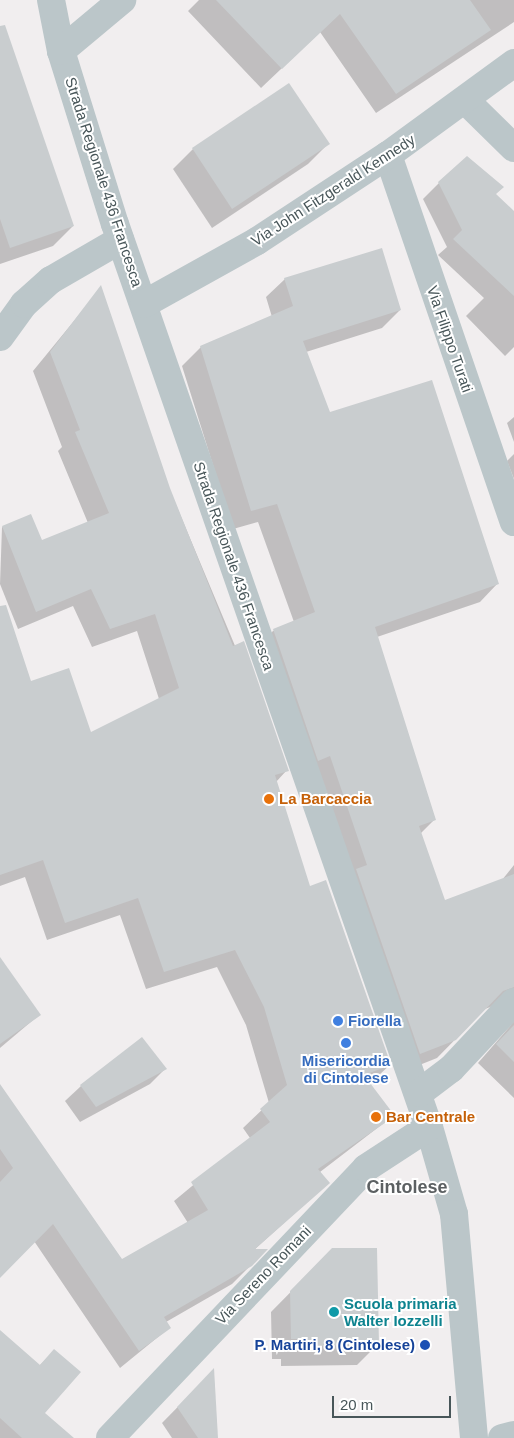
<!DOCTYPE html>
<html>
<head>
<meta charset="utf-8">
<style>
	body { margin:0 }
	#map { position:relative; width:514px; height:1438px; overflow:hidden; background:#f1eeef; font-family:Helvetica,sans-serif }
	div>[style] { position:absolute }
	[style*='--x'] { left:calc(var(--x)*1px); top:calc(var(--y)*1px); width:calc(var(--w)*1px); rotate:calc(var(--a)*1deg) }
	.shadow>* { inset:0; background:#0003 }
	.building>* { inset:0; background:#c9cdcf }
	.minor>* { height:28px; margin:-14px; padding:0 14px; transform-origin:14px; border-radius:14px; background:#bbc6c9 }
	.dots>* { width:14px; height:14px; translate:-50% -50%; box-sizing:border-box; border:2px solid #fff; border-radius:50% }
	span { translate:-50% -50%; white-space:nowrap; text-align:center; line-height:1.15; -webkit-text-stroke:4px #fff; paint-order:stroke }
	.street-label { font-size:15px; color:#485659 }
	.food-label { font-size:15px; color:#c56008; font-weight:700 }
	.left { translate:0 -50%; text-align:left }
	.shop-label { font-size:15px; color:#366cbe; font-weight:700 }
	.culture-label { font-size:15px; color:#0d838f; font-weight:700 }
	.transit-label { font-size:15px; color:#164399; font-weight:700 }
	.right { translate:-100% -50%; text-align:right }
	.quarter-label { font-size:18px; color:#5c6062; font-weight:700 }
	.scale { position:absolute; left:332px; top:1396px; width:119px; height:22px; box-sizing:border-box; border:2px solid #485659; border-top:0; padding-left:6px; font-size:15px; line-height:18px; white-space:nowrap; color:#485659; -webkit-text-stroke:4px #fff; paint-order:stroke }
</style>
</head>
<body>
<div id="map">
	<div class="shadow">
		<div style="clip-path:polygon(199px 0,514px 0,514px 22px,376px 113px,320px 32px,261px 88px,188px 11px)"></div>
		<div style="clip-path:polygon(0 66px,73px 226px,53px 246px,0 264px)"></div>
		<div style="clip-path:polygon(328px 144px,308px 164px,212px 228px,173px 169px,193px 149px)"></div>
		<div style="clip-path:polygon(439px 183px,495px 194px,514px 213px,514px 347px,505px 356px,466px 316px,484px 298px,438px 255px,447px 247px,423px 199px)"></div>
		<div style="clip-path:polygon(285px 279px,400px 310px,382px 328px,306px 352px,329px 414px,498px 583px,480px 602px,377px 637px,435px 819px,420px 834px,444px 901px,502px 880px,514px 865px,514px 1098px,478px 1063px,511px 1025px,506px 1009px,498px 1004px,485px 1009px,437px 1058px,402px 1072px,255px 649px,273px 631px,294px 622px,258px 522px,233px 529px,182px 366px,201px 347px,272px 317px,266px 297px)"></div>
		<div style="clip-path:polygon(101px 288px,169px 488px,287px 770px,276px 782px,309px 887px,390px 1065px,369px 1084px,393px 1116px,320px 1172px,328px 1183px,254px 1250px,251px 1265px,232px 1284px,166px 1322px,169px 1328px,120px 1368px,34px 1241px,0 1276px,0 1086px,122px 1260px,188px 1223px,174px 1201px,250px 1138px,243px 1128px,269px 1103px,246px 1025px,217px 967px,146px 989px,120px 915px,47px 940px,25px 877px,0 886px,0 630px,30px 682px,90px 734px,159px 699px,137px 631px,92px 647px,73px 606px,18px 629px,0 584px,2px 527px,41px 542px,88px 523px,58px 451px,62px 447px,33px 371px)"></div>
		<div style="clip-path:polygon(514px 417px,514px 442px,507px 423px)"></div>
		<div style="clip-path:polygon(514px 454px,514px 479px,507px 461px)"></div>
		<div style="clip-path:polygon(0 959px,39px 1015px,0 1048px)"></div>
		<div style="clip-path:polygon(165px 1069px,150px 1084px,80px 1122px,65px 1101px,81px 1086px)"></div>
		<div style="clip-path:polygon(332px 1250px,377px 1345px,357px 1365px,281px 1366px,281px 1359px,272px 1359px,271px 1312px)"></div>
		<div style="clip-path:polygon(0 1332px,39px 1366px,54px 1351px,43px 1413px,58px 1438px,0 1438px)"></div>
		<div style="clip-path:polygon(213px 1371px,217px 1438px,172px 1438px,162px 1423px)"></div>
	</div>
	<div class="building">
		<div style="clip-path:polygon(216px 0,470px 0,491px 30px,396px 94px,340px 14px,282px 69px)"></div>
		<div style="clip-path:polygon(5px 25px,74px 226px,10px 248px,0 219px,0 26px)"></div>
		<div style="clip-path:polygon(289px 83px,330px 144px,232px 209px,192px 148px)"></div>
		<div style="clip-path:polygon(467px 156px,504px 187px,496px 194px,514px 211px,514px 296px,453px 239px,462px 230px,438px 182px)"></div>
		<div style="clip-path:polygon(382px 248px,401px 310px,303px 341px,330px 412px,432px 380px,499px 584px,375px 627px,436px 820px,419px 826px,445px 900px,514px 874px,514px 987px,503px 991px,456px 1040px,420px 1054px,356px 869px,367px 865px,330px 756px,318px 761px,273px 629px,315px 612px,277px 504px,251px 511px,200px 346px,293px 306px,284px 278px)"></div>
		<div style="clip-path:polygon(101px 285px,170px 488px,233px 646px,244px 641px,289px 771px,275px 775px,310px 886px,326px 880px,391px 1065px,364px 1075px,395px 1116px,318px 1169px,330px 1183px,255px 1249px,268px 1249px,252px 1266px,164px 1317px,171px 1328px,139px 1351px,53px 1224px,0 1278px,0 1182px,13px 1168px,0 1149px,0 1084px,122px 1259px,208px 1210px,191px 1182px,270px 1122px,260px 1109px,287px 1085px,264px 1007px,235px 950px,164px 972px,138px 898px,65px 923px,43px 860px,0 875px,0 606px,6px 605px,31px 681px,69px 668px,91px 732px,179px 688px,155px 614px,110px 629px,91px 589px,36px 612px,2px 526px,31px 514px,42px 540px,109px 513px,75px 432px,80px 430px,50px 352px)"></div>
		<div style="clip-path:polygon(0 957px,41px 1015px,0 1044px)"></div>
		<div style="clip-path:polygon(514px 1025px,514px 1062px,496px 1044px)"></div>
		<div style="clip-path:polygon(142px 1037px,167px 1069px,96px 1107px,80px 1085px)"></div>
		<div style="clip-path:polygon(332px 1248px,377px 1248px,379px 1345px,301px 1346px,301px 1339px,291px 1339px,290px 1291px)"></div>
		<div style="clip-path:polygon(0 1330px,40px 1365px,54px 1349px,81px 1372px,45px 1413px,74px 1438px,22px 1438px,0 1418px)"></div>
		<div style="clip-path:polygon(214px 1368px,218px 1438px,198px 1438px,177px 1407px)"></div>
	</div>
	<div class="minor">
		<div style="--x:51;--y:0;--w:52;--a:78.9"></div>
		<div style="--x:61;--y:51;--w:181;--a:72.7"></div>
		<div style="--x:115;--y:224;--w:956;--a:70.83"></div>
		<div style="--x:429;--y:1127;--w:91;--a:74"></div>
		<div style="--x:454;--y:1214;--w:225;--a:84.9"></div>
		<div style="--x:61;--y:51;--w:80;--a:-39.9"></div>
		<div style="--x:466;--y:101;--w:67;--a:44.4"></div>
		<div style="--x:388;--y:155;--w:388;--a:71.1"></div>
		<div style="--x:144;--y:304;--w:129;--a:-29.1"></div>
		<div style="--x:257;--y:241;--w:157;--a:-33.3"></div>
		<div style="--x:388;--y:155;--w:156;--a:-36.1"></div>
		<div style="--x:0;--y:337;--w:41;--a:-54"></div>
		<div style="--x:24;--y:304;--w:36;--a:-42"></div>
		<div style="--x:51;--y:280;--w:80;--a:-30.1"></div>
		<div style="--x:419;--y:1093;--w:40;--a:-37"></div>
		<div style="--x:451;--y:1069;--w:92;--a:-46.8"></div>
		<div style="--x:110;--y:1438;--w:372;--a:-46.5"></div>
		<div style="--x:366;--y:1168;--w:75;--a:-33.1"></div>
		<div style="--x:502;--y:1438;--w:12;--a:-14"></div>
	</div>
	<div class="dots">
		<div style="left:269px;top:799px;background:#e8710a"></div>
		<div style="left:338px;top:1021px;background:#3f7fe0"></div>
		<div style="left:346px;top:1043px;background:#3f7fe0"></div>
		<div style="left:376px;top:1117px;background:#e8710a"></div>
		<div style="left:334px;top:1312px;background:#0f9aa8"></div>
		<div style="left:425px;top:1345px;background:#1a4fb4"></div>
	</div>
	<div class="street-label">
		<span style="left:104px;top:182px;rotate:72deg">Strada Regionale 436 Francesca</span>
		<span style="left:333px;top:190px;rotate:-33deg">Via John Fitzgerald Kennedy</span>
		<span style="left:450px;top:339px;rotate:71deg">Via Filippo Turati</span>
		<span style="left:234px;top:566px;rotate:71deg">Strada Regionale 436 Francesca</span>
		<span style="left:263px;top:1275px;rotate:-46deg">Via Sereno Romani</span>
	</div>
	<div class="food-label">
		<span class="left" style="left:279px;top:799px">La Barcaccia</span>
		<span class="left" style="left:386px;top:1117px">Bar Centrale</span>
	</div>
	<div class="shop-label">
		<span class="left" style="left:348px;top:1021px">Fiorella</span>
		<span style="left:346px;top:1069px">Misericordia<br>di Cintolese</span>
	</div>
	<div class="culture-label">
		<span class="left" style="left:344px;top:1312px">Scuola primaria<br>Walter Iozzelli</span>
	</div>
	<div class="transit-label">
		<span class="right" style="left:415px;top:1345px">P. Martiri, 8 (Cintolese)</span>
	</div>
	<div class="quarter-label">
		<span style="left:407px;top:1187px">Cintolese</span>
	</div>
	<div class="scale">20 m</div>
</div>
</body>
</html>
